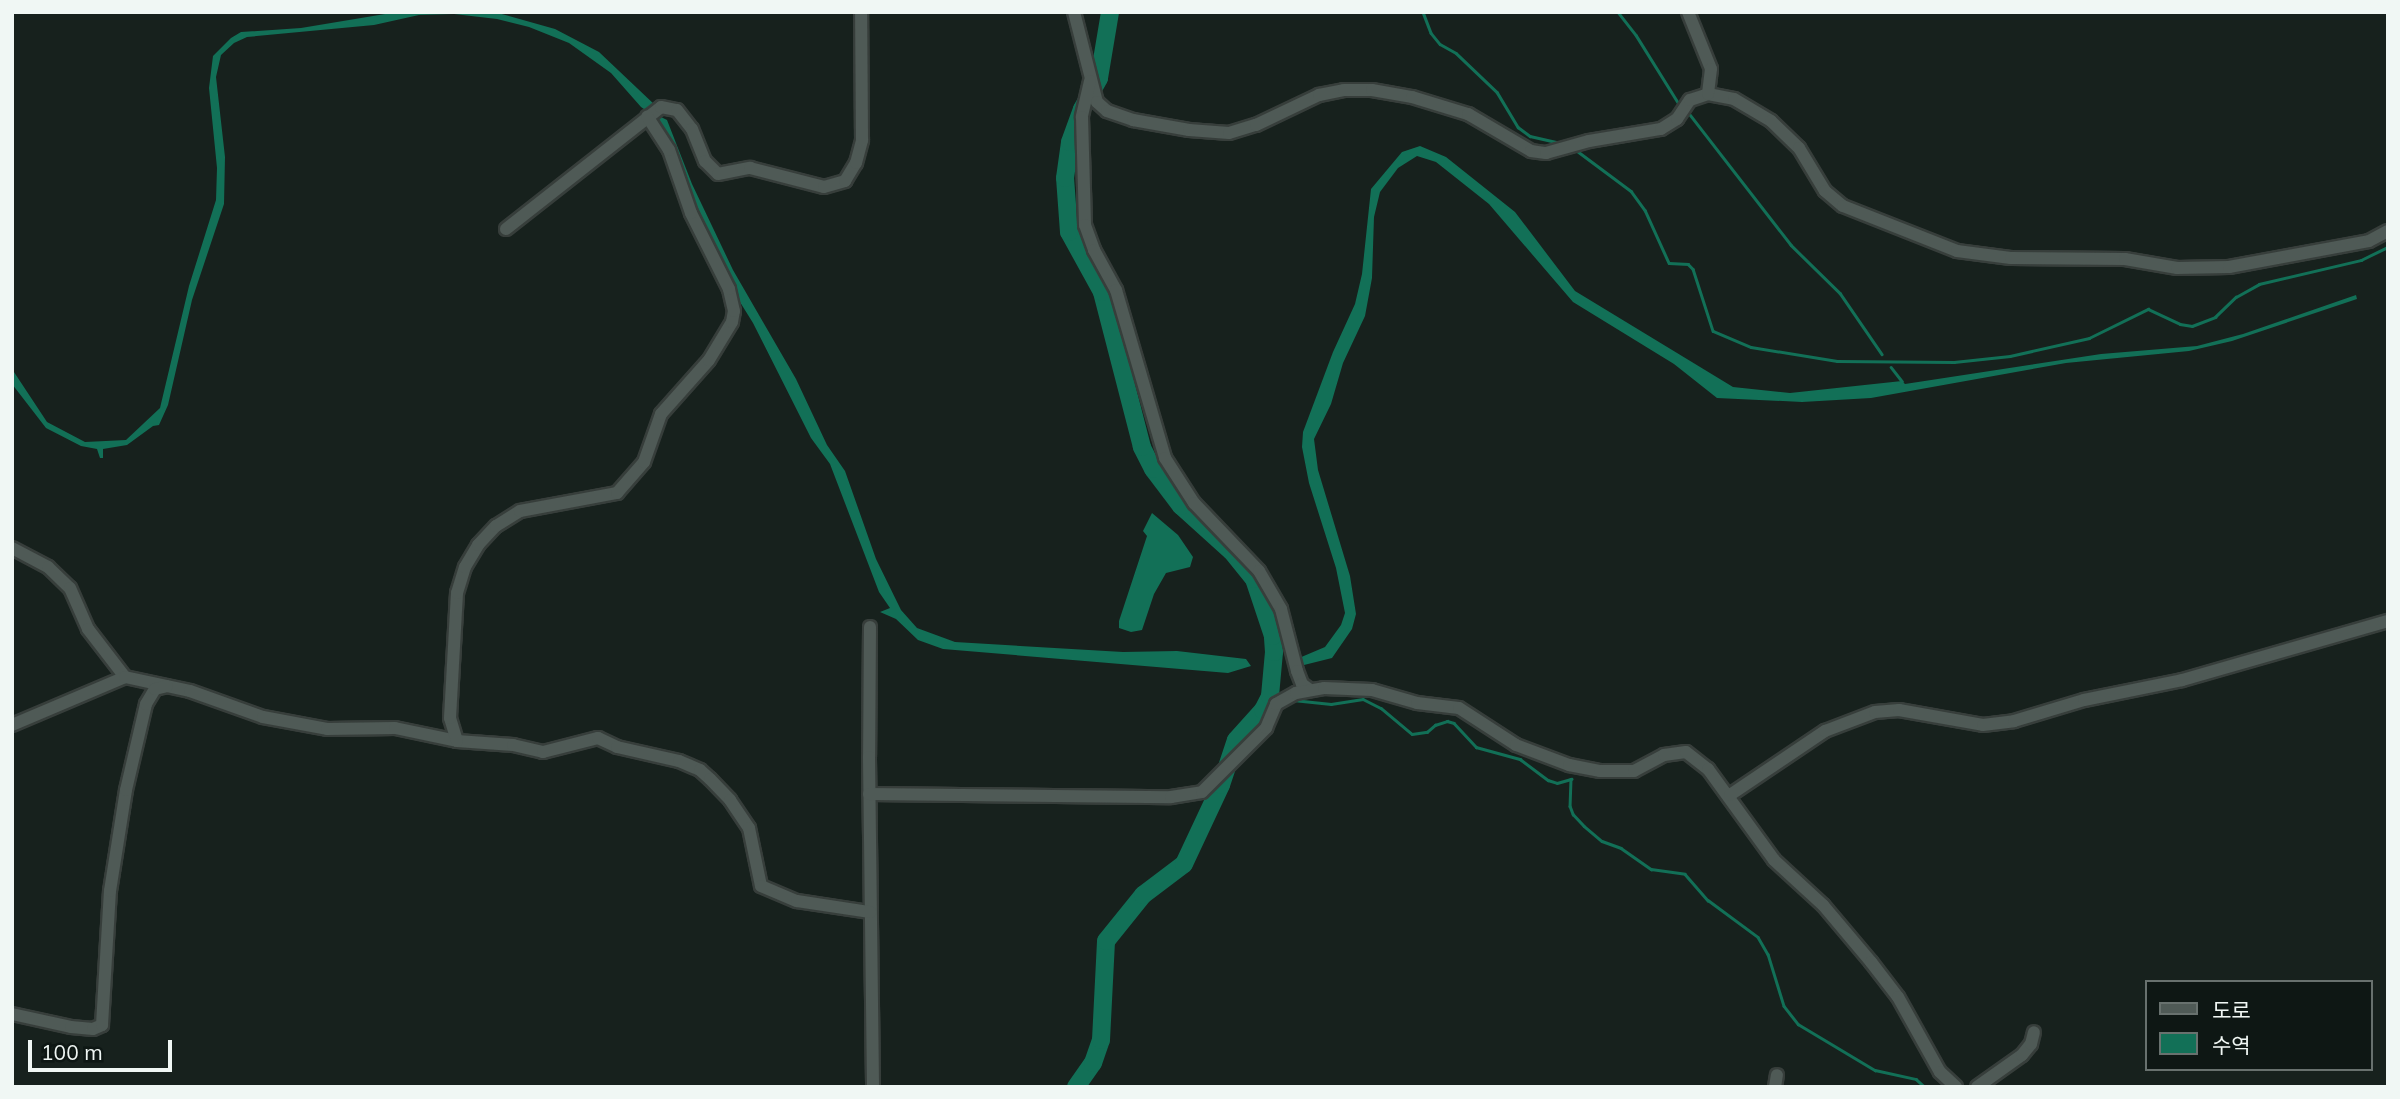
<!DOCTYPE html>
<html>
<head>
<meta charset="utf-8">
<style>
	body { margin:0 }
	#map { position:relative; width:2400px; height:1099px; overflow:hidden; background:#17211d; font-family:Mulish,"Noto Sans KR",sans-serif }
	div>[style] { position:absolute }
	[style*='--x'] { left:calc(var(--x)*1px); top:calc(var(--y)*1px); width:calc(var(--w)*1px); rotate:calc(var(--a)*1deg) }
	.water>* { inset:0; background:#127057 }
	.stream>* { height:2.5px; margin:-1.25px; padding:0 1.25px; transform-origin:1.25px; border-radius:1.25px; background:#127057 }
	.river>* { height:18px; margin:-9px; padding:0 9px; transform-origin:9px; border-radius:9px; background:#127057 }
	.roads { filter:drop-shadow(2px 0 #373e3b) drop-shadow(-2px 0 #373e3b) drop-shadow(0 2px #373e3b) drop-shadow(0 -2px #373e3b) }
	.minor>* { height:12px; margin:-6px; padding:0 6px; transform-origin:6px; border-radius:6px; background:#4f5a56 }
	span { translate:-50% -50%; white-space:nowrap; text-align:center; line-height:1.15; -webkit-text-stroke:6px #0e1714; paint-order:stroke }
	.frame { position:absolute; inset:0; border:14px solid #f0f7f4; pointer-events:none }
	.legend { position:absolute; left:2145px; top:980px; width:228px; height:91px; box-sizing:border-box; background:#0e1714; border:2px solid #68716e; margin:0; padding:9px 12px; list-style:none; font-size:21px; color:#f0f7f4 }
	.legend li { display:flex; align-items:center; gap:14px; height:35px }
	.legend b { width:35px; border:2px solid #68716e }
	.scale { position:absolute; left:28px; top:1040px; width:144px; height:32px; box-sizing:border-box; border:4px solid #f0f7f4; border-top:0; padding-left:9px; font-size:21px; line-height:24px; white-space:nowrap; color:#f0f7f4; -webkit-text-stroke:5px #0e1714; paint-order:stroke }
</style>
</head>
<body>
<div id="map">
	<div class="water">
		<div style="clip-path:polygon(397px 12px,498px 13px,555px 29px,599px 52px,656px 106px,648px 112px,641px 107px,611px 73px,569px 43px,529px 27px,497px 19px,454px 14px,419px 15px,374px 25px,247px 37px,234px 43px,221px 55px,216px 77px,225px 157px,224px 204px,192px 300px,168px 405px,159px 425px,153px 426px,127px 445px,103px 449px,103px 458px,100px 458px,97px 449px,81px 446px,46px 428px,12px 384px,12px 369px,47px 422px,85px 442px,126px 440px,160px 408px,189px 286px,216px 200px,217px 168px,209px 88px,213px 56px,231px 38px,241px 32px,301px 28px)"></div>
		<div style="clip-path:polygon(659px 116px,667px 120px,692px 184px,733px 270px,796px 379px,827px 445px,845px 471px,876px 559px,901px 610px,917px 628px,955px 642px,1123px 652px,1177px 651px,1246px 659px,1251px 666px,1228px 673px,943px 649px,918px 640px,896px 619px,880px 612px,890px 608px,879px 592px,830px 464px,811px 438px,753px 323px,730px 286px,693px 205px,668px 139px,656px 119px)"></div>
		<div style="clip-path:polygon(1420px 146px,1446px 157px,1515px 212px,1575px 291px,1733px 387px,1790px 393px,1902px 381px,1905px 384px,2101px 354px,2197px 346px,2243px 334px,2356px 295px,2357px 299px,2232px 341px,2189px 351px,2066px 363px,1871px 398px,1802px 402px,1717px 398px,1674px 364px,1573px 302px,1489px 204px,1436px 162px,1417px 156px,1398px 168px,1380px 192px,1374px 217px,1372px 278px,1365px 316px,1343px 363px,1331px 404px,1314px 439px,1318px 470px,1350px 576px,1356px 614px,1352px 629px,1332px 658px,1304px 665px,1299px 658px,1325px 647px,1341px 625px,1345px 613px,1336px 568px,1309px 483px,1302px 447px,1303px 432px,1333px 352px,1355px 304px,1362px 274px,1371px 189px,1402px 152px)"></div>
		<div style="clip-path:polygon(1152px 513px,1178px 535px,1193px 557px,1190px 567px,1166px 573px,1154px 594px,1142px 630px,1131px 632px,1119px 628px,1119px 621px,1147px 536px,1143px 531px)"></div>
	</div>
	<div class="stream">
		<div style="--x:1423;--y:12;--w:22;--a:69"></div>
		<div style="--x:1431;--y:33;--w:14;--a:51"></div>
		<div style="--x:1440;--y:44;--w:18;--a:29"></div>
		<div style="--x:1456;--y:53;--w:57;--a:43.6"></div>
		<div style="--x:1497;--y:92;--w:41;--a:59"></div>
		<div style="--x:1518;--y:127;--w:15;--a:37"></div>
		<div style="--x:1530;--y:136;--w:32;--a:13"></div>
		<div style="--x:1618;--y:12;--w:29;--a:52"></div>
		<div style="--x:1636;--y:35;--w:81;--a:58.1"></div>
		<div style="--x:1688;--y:112;--w:168;--a:52.2"></div>
		<div style="--x:1791;--y:245;--w:69;--a:44.4"></div>
		<div style="--x:1840;--y:293;--w:74;--a:55.5"></div>
		<div style="--x:1576;--y:150;--w:69;--a:36.7"></div>
		<div style="--x:1631;--y:191;--w:24;--a:54"></div>
		<div style="--x:1645;--y:210;--w:58;--a:65.6"></div>
		<div style="--x:1669;--y:263;--w:19;--a:3"></div>
		<div style="--x:1688;--y:264;--w:7;--a:45"></div>
		<div style="--x:1693;--y:269;--w:65;--a:72.1"></div>
		<div style="--x:1713;--y:331;--w:41;--a:22.8"></div>
		<div style="--x:1751;--y:347;--w:87;--a:9.2"></div>
		<div style="--x:1837;--y:361;--w:117;--a:0.5"></div>
		<div style="--x:1954;--y:362;--w:56;--a:-6.1"></div>
		<div style="--x:2010;--y:356;--w:81;--a:-12.8"></div>
		<div style="--x:2089;--y:338;--w:66;--a:-26.2"></div>
		<div style="--x:2148;--y:309;--w:35;--a:25"></div>
		<div style="--x:2180;--y:324;--w:12;--a:9"></div>
		<div style="--x:2192;--y:326;--w:25;--a:-21"></div>
		<div style="--x:2215;--y:317;--w:29;--a:-44"></div>
		<div style="--x:2236;--y:297;--w:26;--a:-29"></div>
		<div style="--x:2259;--y:284;--w:105;--a:-13.2"></div>
		<div style="--x:2361;--y:260;--w:30;--a:-26"></div>
		<div style="--x:1891;--y:367;--w:18;--a:52"></div>
		<div style="--x:1269;--y:680;--w:19;--a:58"></div>
		<div style="--x:1293;--y:700;--w:38;--a:6"></div>
		<div style="--x:1331;--y:704;--w:32;--a:-9"></div>
		<div style="--x:1363;--y:699;--w:20;--a:27"></div>
		<div style="--x:1381;--y:708;--w:40;--a:40"></div>
		<div style="--x:1412;--y:734;--w:15;--a:-8"></div>
		<div style="--x:1427;--y:732;--w:11;--a:-41"></div>
		<div style="--x:1435;--y:725;--w:13;--a:-18"></div>
		<div style="--x:1447;--y:721;--w:7;--a:16"></div>
		<div style="--x:1454;--y:723;--w:33;--a:47"></div>
		<div style="--x:1476;--y:747;--w:46;--a:15.3"></div>
		<div style="--x:1520;--y:759;--w:35;--a:37"></div>
		<div style="--x:1548;--y:780;--w:9;--a:18"></div>
		<div style="--x:1557;--y:783;--w:15;--a:-16"></div>
		<div style="--x:1571;--y:779;--w:27;--a:92"></div>
		<div style="--x:1570;--y:806;--w:9;--a:69"></div>
		<div style="--x:1573;--y:814;--w:16;--a:47"></div>
		<div style="--x:1584;--y:826;--w:23;--a:40"></div>
		<div style="--x:1602;--y:841;--w:20;--a:20"></div>
		<div style="--x:1621;--y:848;--w:37;--a:35"></div>
		<div style="--x:1651;--y:869;--w:34;--a:8"></div>
		<div style="--x:1685;--y:874;--w:35;--a:49"></div>
		<div style="--x:1708;--y:900;--w:62;--a:36.5"></div>
		<div style="--x:1758;--y:937;--w:20;--a:60"></div>
		<div style="--x:1768;--y:954;--w:54;--a:72.9"></div>
		<div style="--x:1784;--y:1006;--w:23;--a:52"></div>
		<div style="--x:1798;--y:1024;--w:90;--a:30.9"></div>
		<div style="--x:1875;--y:1070;--w:42;--a:12.4"></div>
		<div style="--x:1916;--y:1079;--w:12;--a:42"></div>
	</div>
	<div class="river">
		<div style="--x:1076;--y:1087;--w:29;--a:-55"></div>
		<div style="--x:1093;--y:1063;--w:24;--a:-71"></div>
		<div style="--x:1101;--y:1040;--w:99;--a:-87.1"></div>
		<div style="--x:1106;--y:941;--w:59;--a:-51.2"></div>
		<div style="--x:1143;--y:895;--w:51;--a:-37.1"></div>
		<div style="--x:1184;--y:864;--w:87;--a:-64.9"></div>
		<div style="--x:1221;--y:785;--w:47;--a:-71.6"></div>
		<div style="--x:1236;--y:740;--w:40;--a:-48"></div>
		<div style="--x:1263;--y:710;--w:16;--a:-63"></div>
		<div style="--x:1270;--y:696;--w:44;--a:-84.8"></div>
		<div style="--x:1274;--y:652;--w:16;--a:-94"></div>
		<div style="--x:1273;--y:636;--w:60;--a:-108.4"></div>
		<div style="--x:1254;--y:579;--w:36;--a:-129"></div>
		<div style="--x:1231;--y:551;--w:67;--a:-138"></div>
		<div style="--x:1181;--y:506;--w:46;--a:-127.1"></div>
		<div style="--x:1153;--y:469;--w:25;--a:-117"></div>
		<div style="--x:1142;--y:447;--w:160;--a:-104.5"></div>
		<div style="--x:1102;--y:292;--w:68;--a:-118.8"></div>
		<div style="--x:1069;--y:232;--w:54;--a:-94.2"></div>
		<div style="--x:1065;--y:178;--w:36;--a:-82"></div>
		<div style="--x:1070;--y:142;--w:35;--a:-70"></div>
		<div style="--x:1082;--y:109;--w:35;--a:-61"></div>
		<div style="--x:1099;--y:78;--w:67;--a:-80.5"></div>
	</div>
	<div class="roads">
		<div class="minor">
			<div style="--x:1074;--y:12;--w:93;--a:75.7"></div>
			<div style="--x:1097;--y:102;--w:13;--a:42"></div>
			<div style="--x:1107;--y:111;--w:28;--a:19"></div>
			<div style="--x:1133;--y:120;--w:57;--a:10.1"></div>
			<div style="--x:1189;--y:130;--w:40;--a:4.3"></div>
			<div style="--x:1229;--y:133;--w:28;--a:-17"></div>
			<div style="--x:1256;--y:125;--w:70;--a:-25.5"></div>
			<div style="--x:1319;--y:95;--w:25;--a:-11"></div>
			<div style="--x:1344;--y:90;--w:28;--a:0"></div>
			<div style="--x:1372;--y:90;--w:41;--a:9.9"></div>
			<div style="--x:1412;--y:97;--w:59;--a:16.9"></div>
			<div style="--x:1468;--y:114;--w:73;--a:30.4"></div>
			<div style="--x:1531;--y:151;--w:15;--a:8"></div>
			<div style="--x:1546;--y:153;--w:45;--a:-15.6"></div>
			<div style="--x:1589;--y:141;--w:73;--a:-9.5"></div>
			<div style="--x:1661;--y:129;--w:19;--a:-32"></div>
			<div style="--x:1677;--y:119;--w:23;--a:-56"></div>
			<div style="--x:1690;--y:100;--w:19;--a:-18"></div>
			<div style="--x:1708;--y:94;--w:26;--a:11"></div>
			<div style="--x:1734;--y:99;--w:43;--a:30.7"></div>
			<div style="--x:1771;--y:121;--w:39;--a:44"></div>
			<div style="--x:1799;--y:148;--w:50;--a:58.8"></div>
			<div style="--x:1825;--y:191;--w:23;--a:40"></div>
			<div style="--x:1843;--y:206;--w:123;--a:21.5"></div>
			<div style="--x:1957;--y:251;--w:54;--a:7.4"></div>
			<div style="--x:2011;--y:258;--w:114;--a:0.5"></div>
			<div style="--x:2125;--y:259;--w:53;--a:9.8"></div>
			<div style="--x:2177;--y:268;--w:52;--a:-1.1"></div>
			<div style="--x:2229;--y:267;--w:142;--a:-10.5"></div>
			<div style="--x:2369;--y:241;--w:21;--a:-28"></div>
			<div style="--x:1688;--y:12;--w:61;--a:68"></div>
			<div style="--x:1711;--y:69;--w:25;--a:97"></div>
			<div style="--x:1090;--y:81;--w:37;--a:103"></div>
			<div style="--x:1082;--y:117;--w:108;--a:88.4"></div>
			<div style="--x:1085;--y:225;--w:27;--a:70"></div>
			<div style="--x:1094;--y:250;--w:46;--a:61.2"></div>
			<div style="--x:1116;--y:290;--w:175;--a:73.7"></div>
			<div style="--x:1165;--y:458;--w:54;--a:57.2"></div>
			<div style="--x:1194;--y:503;--w:94;--a:46.3"></div>
			<div style="--x:1259;--y:571;--w:44;--a:59.9"></div>
			<div style="--x:1281;--y:609;--w:64;--a:75.5"></div>
			<div style="--x:1297;--y:671;--w:14;--a:69"></div>
			<div style="--x:1302;--y:684;--w:9;--a:36"></div>
			<div style="--x:506;--y:229;--w:197;--a:-38.2"></div>
			<div style="--x:661;--y:107;--w:16;--a:11"></div>
			<div style="--x:677;--y:110;--w:24;--a:52"></div>
			<div style="--x:692;--y:129;--w:35;--a:68"></div>
			<div style="--x:705;--y:161;--w:18;--a:45"></div>
			<div style="--x:718;--y:174;--w:33;--a:-11"></div>
			<div style="--x:750;--y:168;--w:76;--a:14.4"></div>
			<div style="--x:824;--y:187;--w:22;--a:-16"></div>
			<div style="--x:845;--y:181;--w:21;--a:-59"></div>
			<div style="--x:856;--y:163;--w:24;--a:-75"></div>
			<div style="--x:862;--y:140;--w:128;--a:-90.4"></div>
			<div style="--x:12;--y:548;--w:41;--a:27.8"></div>
			<div style="--x:48;--y:567;--w:30;--a:44"></div>
			<div style="--x:70;--y:588;--w:45;--a:66.3"></div>
			<div style="--x:88;--y:629;--w:61;--a:52.4"></div>
			<div style="--x:870;--y:627;--w:130;--a:90.4"></div>
			<div style="--x:869;--y:757;--w:330;--a:89.3"></div>
			<div style="--x:12;--y:725;--w:123;--a:-23"></div>
			<div style="--x:125;--y:677;--w:66;--a:12.2"></div>
			<div style="--x:190;--y:691;--w:77;--a:19.6"></div>
			<div style="--x:263;--y:717;--w:65;--a:10.6"></div>
			<div style="--x:327;--y:729;--w:68;--a:-0.8"></div>
			<div style="--x:395;--y:728;--w:63;--a:11.8"></div>
			<div style="--x:457;--y:741;--w:56;--a:4.1"></div>
			<div style="--x:513;--y:745;--w:31;--a:13"></div>
			<div style="--x:543;--y:752;--w:57;--a:-14.3"></div>
			<div style="--x:598;--y:738;--w:21;--a:25"></div>
			<div style="--x:617;--y:747;--w:64;--a:12.7"></div>
			<div style="--x:679;--y:761;--w:23;--a:23"></div>
			<div style="--x:700;--y:770;--w:13;--a:42"></div>
			<div style="--x:710;--y:779;--w:29;--a:46"></div>
			<div style="--x:730;--y:800;--w:34;--a:56"></div>
			<div style="--x:749;--y:828;--w:59;--a:78.3"></div>
			<div style="--x:761;--y:886;--w:39;--a:23"></div>
			<div style="--x:797;--y:901;--w:74;--a:8.6"></div>
			<div style="--x:457;--y:741;--w:24;--a:-107"></div>
			<div style="--x:450;--y:718;--w:125;--a:-86.8"></div>
			<div style="--x:457;--y:593;--w:27;--a:-73"></div>
			<div style="--x:465;--y:567;--w:26;--a:-59"></div>
			<div style="--x:478;--y:545;--w:26;--a:-47"></div>
			<div style="--x:496;--y:526;--w:28;--a:-32"></div>
			<div style="--x:520;--y:511;--w:99;--a:-10.5"></div>
			<div style="--x:617;--y:493;--w:41;--a:-48.9"></div>
			<div style="--x:644;--y:462;--w:51;--a:-70.5"></div>
			<div style="--x:661;--y:414;--w:72;--a:-48.4"></div>
			<div style="--x:709;--y:360;--w:44;--a:-58.8"></div>
			<div style="--x:732;--y:322;--w:11;--a:-80"></div>
			<div style="--x:734;--y:311;--w:23;--a:-103"></div>
			<div style="--x:729;--y:289;--w:85;--a:-116.6"></div>
			<div style="--x:691;--y:213;--w:67;--a:-109.2"></div>
			<div style="--x:669;--y:150;--w:40;--a:-122.9"></div>
			<div style="--x:869;--y:794;--w:302;--a:0.6"></div>
			<div style="--x:1171;--y:797;--w:31;--a:-9"></div>
			<div style="--x:1202;--y:792;--w:91;--a:-45"></div>
			<div style="--x:1266;--y:728;--w:26;--a:-67"></div>
			<div style="--x:1276;--y:704;--w:23;--a:-29"></div>
			<div style="--x:1296;--y:693;--w:28;--a:-10"></div>
			<div style="--x:1324;--y:688;--w:48;--a:2.4"></div>
			<div style="--x:1372;--y:690;--w:47;--a:16.1"></div>
			<div style="--x:1417;--y:703;--w:42;--a:6.8"></div>
			<div style="--x:1459;--y:708;--w:68;--a:33"></div>
			<div style="--x:1516;--y:745;--w:57;--a:20.7"></div>
			<div style="--x:1569;--y:765;--w:32;--a:11"></div>
			<div style="--x:1600;--y:771;--w:34;--a:0"></div>
			<div style="--x:1634;--y:771;--w:34;--a:-28"></div>
			<div style="--x:1664;--y:755;--w:22;--a:-8"></div>
			<div style="--x:1686;--y:752;--w:28;--a:38"></div>
			<div style="--x:1708;--y:769;--w:112;--a:54"></div>
			<div style="--x:1774;--y:860;--w:67;--a:42.6"></div>
			<div style="--x:1823;--y:905;--w:75;--a:49.9"></div>
			<div style="--x:1871;--y:962;--w:44;--a:52.4"></div>
			<div style="--x:1898;--y:997;--w:86;--a:60.8"></div>
			<div style="--x:1940;--y:1072;--w:22;--a:43"></div>
			<div style="--x:1730;--y:795;--w:115;--a:-34"></div>
			<div style="--x:1825;--y:731;--w:53;--a:-20.8"></div>
			<div style="--x:1875;--y:712;--w:24;--a:-5"></div>
			<div style="--x:1899;--y:710;--w:85;--a:10.1"></div>
			<div style="--x:1983;--y:725;--w:31;--a:-7"></div>
			<div style="--x:2014;--y:721;--w:73;--a:-16.7"></div>
			<div style="--x:2084;--y:700;--w:100;--a:-11.5"></div>
			<div style="--x:2182;--y:680;--w:214;--a:-16"></div>
			<div style="--x:12;--y:1014;--w:60;--a:12.4"></div>
			<div style="--x:71;--y:1027;--w:22;--a:5"></div>
			<div style="--x:93;--y:1029;--w:10;--a:-24"></div>
			<div style="--x:102;--y:1025;--w:134;--a:-86.6"></div>
			<div style="--x:110;--y:891;--w:102;--a:-81"></div>
			<div style="--x:126;--y:790;--w:88;--a:-76.9"></div>
			<div style="--x:146;--y:704;--w:17;--a:-59"></div>
			<div style="--x:155;--y:689;--w:12;--a:-14"></div>
			<div style="--x:1775;--y:1087;--w:12;--a:-81"></div>
			<div style="--x:1977;--y:1087;--w:55;--a:-35.4"></div>
			<div style="--x:2022;--y:1055;--w:14;--a:-51"></div>
			<div style="--x:2031;--y:1044;--w:12;--a:-76"></div>
		</div>
	</div>
	<div class="frame"></div>
	<ul class="legend">
	<li><b style="height:9px;background:#4f5a56"></b>도로</li>
	<li><b style="height:19px;background:#127057"></b>수역</li>
	</ul>
	<div class="scale">100 m</div>
</div>
</body>
</html>
